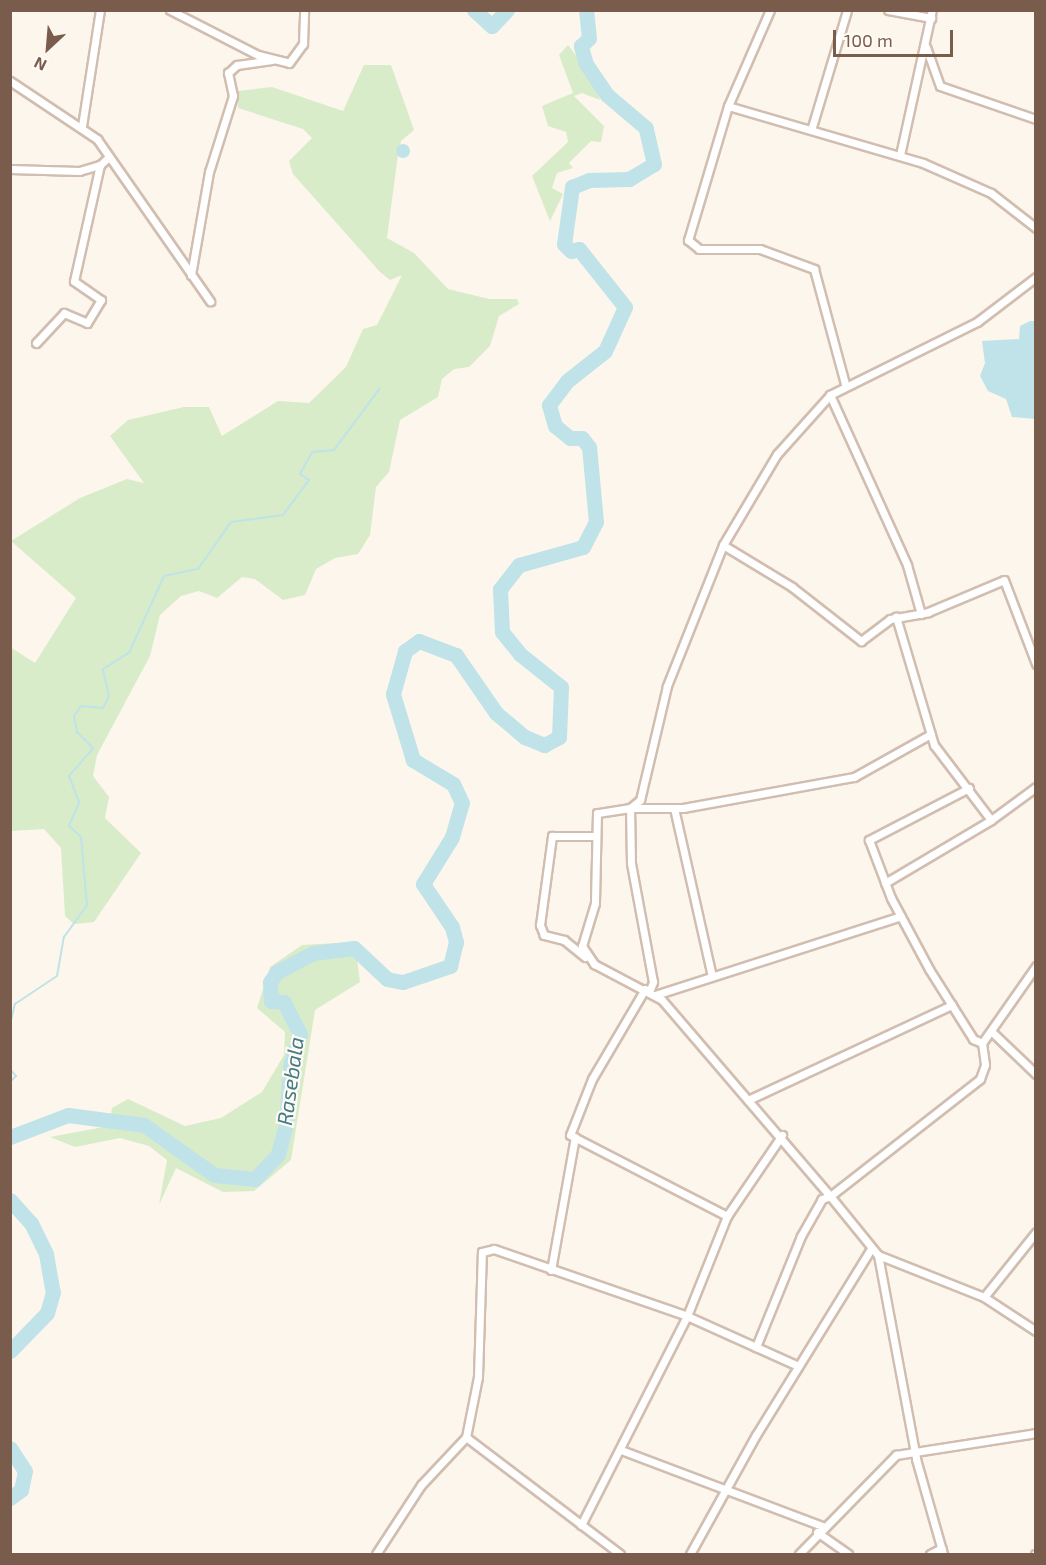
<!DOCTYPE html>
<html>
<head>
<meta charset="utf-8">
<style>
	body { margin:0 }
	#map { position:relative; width:1046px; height:1565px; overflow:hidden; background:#fdf6ec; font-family:"Exo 2",sans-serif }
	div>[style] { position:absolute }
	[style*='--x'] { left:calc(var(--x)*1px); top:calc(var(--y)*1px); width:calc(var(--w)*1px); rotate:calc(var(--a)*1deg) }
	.green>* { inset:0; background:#d8ecc9 }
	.water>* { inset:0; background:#bfe3e8 }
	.round { border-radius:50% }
	.stream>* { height:2px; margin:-1px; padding:0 1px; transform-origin:1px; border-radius:1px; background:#bfe3e8 }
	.river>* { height:15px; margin:-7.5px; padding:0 7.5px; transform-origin:7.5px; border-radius:7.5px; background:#bfe3e8 }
	.roads { filter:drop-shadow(2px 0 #d1beb0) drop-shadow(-2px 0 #d1beb0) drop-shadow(0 2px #d1beb0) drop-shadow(0 -2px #d1beb0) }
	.minor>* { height:7px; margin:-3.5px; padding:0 3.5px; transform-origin:3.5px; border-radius:3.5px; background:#fff }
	span { translate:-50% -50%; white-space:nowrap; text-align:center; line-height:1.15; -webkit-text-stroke:4.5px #fffaf3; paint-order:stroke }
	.water-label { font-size:21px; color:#437c86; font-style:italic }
	.frame { position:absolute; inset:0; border:12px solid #7a5c4d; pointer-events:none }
	.north { position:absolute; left:18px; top:18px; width:60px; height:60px; -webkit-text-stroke:4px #fffaf3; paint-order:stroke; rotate:206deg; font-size:16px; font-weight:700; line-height:24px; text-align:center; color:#7a5c4d }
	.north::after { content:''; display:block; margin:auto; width:21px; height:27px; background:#7a5c4d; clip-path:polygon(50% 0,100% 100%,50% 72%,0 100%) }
	.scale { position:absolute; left:833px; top:30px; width:120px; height:27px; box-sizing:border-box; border:3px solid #7a5c4d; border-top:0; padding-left:8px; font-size:18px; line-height:21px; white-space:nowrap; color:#7a5c4d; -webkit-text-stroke:4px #fffaf3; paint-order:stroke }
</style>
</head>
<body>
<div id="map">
	<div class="green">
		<div style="clip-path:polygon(568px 45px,595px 80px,600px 100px,582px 93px,574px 96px,604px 126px,601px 142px,591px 141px,569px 163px,573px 168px,557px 173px,552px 188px,563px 194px,550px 221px,532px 176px,568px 142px,566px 132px,548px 126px,542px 106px,573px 93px,559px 55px)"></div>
		<div style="clip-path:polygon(364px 65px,391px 65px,414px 130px,401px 141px,398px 154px,387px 238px,414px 253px,448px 289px,489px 299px,517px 299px,519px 304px,499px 316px,490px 346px,469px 367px,454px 369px,442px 379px,438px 397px,400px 420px,389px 472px,376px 487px,370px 535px,358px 554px,335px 558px,316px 569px,305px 595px,283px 600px,255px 579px,242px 577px,217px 598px,199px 591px,181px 596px,160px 615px,150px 656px,97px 755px,93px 776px,109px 797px,105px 818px,141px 853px,94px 922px,74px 924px,65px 916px,61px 848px,44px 829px,11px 831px,10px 647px,35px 663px,76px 598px,11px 541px,80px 498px,127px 479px,144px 483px,110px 436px,128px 420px,184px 407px,209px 407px,222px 436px,278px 401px,309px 403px,346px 367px,363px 329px,377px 325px,402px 275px,390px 280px,380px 272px,293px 174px,289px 161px,312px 138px,303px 129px,238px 108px,238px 91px,272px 87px,343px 111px)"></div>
		<div style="clip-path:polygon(355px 942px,360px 982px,315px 1010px,291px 1160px,254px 1191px,223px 1192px,176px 1168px,159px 1205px,167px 1160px,149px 1146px,120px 1138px,75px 1147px,50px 1137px,109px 1126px,112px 1108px,128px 1099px,185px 1126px,221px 1118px,262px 1092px,284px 1055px,285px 1032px,257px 1008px,270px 967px,302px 945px)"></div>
	</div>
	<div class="water">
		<div class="round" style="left:396px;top:144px;width:14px;height:14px"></div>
		<div style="clip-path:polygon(1030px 321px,1035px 321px,1035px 419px,1012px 417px,1006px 399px,988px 391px,980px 376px,985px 363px,982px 341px,1019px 339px,1020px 326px)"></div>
	</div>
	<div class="stream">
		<div style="--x:10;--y:1025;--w:22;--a:-77"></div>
		<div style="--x:15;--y:1004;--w:50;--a:-33.7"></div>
		<div style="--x:57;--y:976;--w:40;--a:-80"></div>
		<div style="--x:64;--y:937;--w:39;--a:-54"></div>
		<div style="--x:87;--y:905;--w:68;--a:-95"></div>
		<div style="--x:81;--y:837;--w:16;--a:-137"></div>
		<div style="--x:69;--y:826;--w:26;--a:-67"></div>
		<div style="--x:79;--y:802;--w:28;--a:-111"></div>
		<div style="--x:69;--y:776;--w:37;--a:-49"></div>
		<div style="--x:93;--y:748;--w:23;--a:-135"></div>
		<div style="--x:77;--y:732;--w:16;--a:-101"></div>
		<div style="--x:74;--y:716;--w:12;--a:-55"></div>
		<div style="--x:81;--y:706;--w:22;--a:5"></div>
		<div style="--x:103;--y:708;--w:13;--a:-63"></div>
		<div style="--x:109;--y:696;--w:28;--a:-103"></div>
		<div style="--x:103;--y:669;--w:31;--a:-32"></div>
		<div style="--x:129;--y:653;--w:85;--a:-65.6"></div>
		<div style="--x:164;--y:576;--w:35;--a:-12"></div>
		<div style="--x:198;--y:569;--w:57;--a:-54.9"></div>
		<div style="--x:231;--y:522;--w:52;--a:-7.7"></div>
		<div style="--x:283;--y:515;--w:44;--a:-53.4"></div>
		<div style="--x:309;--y:480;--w:11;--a:-146"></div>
		<div style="--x:300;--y:474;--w:25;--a:-61"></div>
		<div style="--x:312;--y:452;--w:22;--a:-5"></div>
		<div style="--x:334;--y:450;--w:77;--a:-53.4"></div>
		<div style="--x:10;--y:1069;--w:9;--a:49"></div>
		<div style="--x:16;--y:1076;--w:8;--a:135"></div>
	</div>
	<div class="river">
		<div style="--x:474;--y:10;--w:24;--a:42"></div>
		<div style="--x:492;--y:26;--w:22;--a:-47"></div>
		<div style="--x:10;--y:1137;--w:62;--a:-20.8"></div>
		<div style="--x:68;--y:1115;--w:77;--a:7.5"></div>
		<div style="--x:144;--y:1125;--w:86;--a:35.5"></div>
		<div style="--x:214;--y:1175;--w:41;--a:5.6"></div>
		<div style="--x:255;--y:1179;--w:34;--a:-47"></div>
		<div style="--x:278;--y:1154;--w:30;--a:-75"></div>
		<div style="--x:286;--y:1125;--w:59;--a:-86.1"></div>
		<div style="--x:290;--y:1066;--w:34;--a:-73"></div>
		<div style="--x:300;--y:1034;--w:36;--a:-117"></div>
		<div style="--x:284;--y:1002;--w:13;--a:-176"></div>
		<div style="--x:271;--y:1001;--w:19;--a:-93"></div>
		<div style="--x:270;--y:982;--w:12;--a:-55"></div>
		<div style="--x:277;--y:972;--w:41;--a:-27.8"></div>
		<div style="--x:313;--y:953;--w:41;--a:-7"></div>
		<div style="--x:354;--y:948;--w:45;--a:43.2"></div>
		<div style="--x:387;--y:979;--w:16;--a:11"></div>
		<div style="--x:403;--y:982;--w:50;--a:-18.8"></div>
		<div style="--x:450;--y:966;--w:25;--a:-76"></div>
		<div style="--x:456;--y:942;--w:16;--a:-105"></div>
		<div style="--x:452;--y:927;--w:52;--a:-124"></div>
		<div style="--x:423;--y:884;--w:55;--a:-58.3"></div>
		<div style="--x:452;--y:837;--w:35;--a:-74"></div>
		<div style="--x:462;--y:803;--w:21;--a:-115"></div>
		<div style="--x:453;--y:784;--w:47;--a:-149"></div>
		<div style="--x:413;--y:760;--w:69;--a:-106.9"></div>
		<div style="--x:393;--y:694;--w:45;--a:-74.4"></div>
		<div style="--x:405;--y:651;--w:17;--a:-36"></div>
		<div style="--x:419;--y:641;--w:40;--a:21"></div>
		<div style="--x:456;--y:655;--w:70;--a:55.4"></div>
		<div style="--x:496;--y:713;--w:38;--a:40"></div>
		<div style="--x:525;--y:737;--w:21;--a:23"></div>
		<div style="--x:544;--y:745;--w:17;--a:-28"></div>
		<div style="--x:559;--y:737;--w:50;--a:-87.7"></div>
		<div style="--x:561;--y:687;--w:53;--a:-141.2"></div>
		<div style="--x:520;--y:654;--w:28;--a:-129"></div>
		<div style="--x:502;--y:632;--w:43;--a:-92.7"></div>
		<div style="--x:500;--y:589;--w:31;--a:-52"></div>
		<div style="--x:519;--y:565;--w:66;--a:-15.7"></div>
		<div style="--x:583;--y:547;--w:28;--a:-63"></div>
		<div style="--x:596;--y:522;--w:75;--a:-95.3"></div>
		<div style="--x:589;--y:447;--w:11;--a:-128"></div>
		<div style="--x:582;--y:438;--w:12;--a:180"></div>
		<div style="--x:570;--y:438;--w:19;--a:-141"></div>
		<div style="--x:555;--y:426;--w:22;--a:-106"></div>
		<div style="--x:549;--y:405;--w:30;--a:-53"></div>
		<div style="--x:567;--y:381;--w:48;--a:-38.3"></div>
		<div style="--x:605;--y:351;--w:48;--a:-65.6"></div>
		<div style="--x:625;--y:307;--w:74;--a:-128.4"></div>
		<div style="--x:579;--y:249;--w:8;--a:166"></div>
		<div style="--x:571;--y:251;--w:10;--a:-135"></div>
		<div style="--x:564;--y:244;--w:58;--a:-82"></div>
		<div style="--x:572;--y:187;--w:18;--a:-22"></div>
		<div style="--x:589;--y:180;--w:40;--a:-1.4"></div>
		<div style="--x:629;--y:179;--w:29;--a:-31"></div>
		<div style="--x:654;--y:164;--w:37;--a:-103"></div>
		<div style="--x:646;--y:128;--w:51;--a:-139.8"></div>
		<div style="--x:607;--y:95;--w:37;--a:-124"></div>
		<div style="--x:586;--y:64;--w:19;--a:-106"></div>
		<div style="--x:581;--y:46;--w:11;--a:-45"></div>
		<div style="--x:589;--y:38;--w:28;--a:-96"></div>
		<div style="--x:10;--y:1200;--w:31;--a:48"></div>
		<div style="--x:31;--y:1223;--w:34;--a:64"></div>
		<div style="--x:46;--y:1254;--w:39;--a:80"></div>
		<div style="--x:53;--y:1292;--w:22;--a:106"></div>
		<div style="--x:47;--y:1313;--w:53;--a:134.2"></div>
		<div style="--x:10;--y:1448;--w:27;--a:57"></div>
		<div style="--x:25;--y:1471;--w:19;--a:102"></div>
		<div style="--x:21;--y:1490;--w:14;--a:144"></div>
	</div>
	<div class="roads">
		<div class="minor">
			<div style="--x:170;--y:10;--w:99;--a:27.1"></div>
			<div style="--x:258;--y:55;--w:32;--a:14"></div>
			<div style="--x:289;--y:63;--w:24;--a:-54"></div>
			<div style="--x:303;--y:44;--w:34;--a:-88"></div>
			<div style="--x:770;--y:10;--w:105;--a:113.6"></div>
			<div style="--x:728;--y:106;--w:140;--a:106.6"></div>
			<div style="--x:688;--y:240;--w:14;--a:39"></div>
			<div style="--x:699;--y:249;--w:61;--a:0"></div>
			<div style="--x:760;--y:249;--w:58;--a:20.3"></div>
			<div style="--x:814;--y:269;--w:119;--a:74.9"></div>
			<div style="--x:888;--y:10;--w:44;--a:10.5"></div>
			<div style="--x:926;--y:47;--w:41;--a:70.3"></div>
			<div style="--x:940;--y:86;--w:102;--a:19"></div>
			<div style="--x:10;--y:81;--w:105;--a:33.7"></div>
			<div style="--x:97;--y:139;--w:198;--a:55.1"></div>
			<div style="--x:728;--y:106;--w:203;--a:16.3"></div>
			<div style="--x:923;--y:163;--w:74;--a:23.8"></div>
			<div style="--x:991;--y:193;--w:57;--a:37.9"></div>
			<div style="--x:82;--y:126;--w:117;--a:-81.2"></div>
			<div style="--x:812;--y:127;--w:122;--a:-73.3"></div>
			<div style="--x:900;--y:155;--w:148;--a:-77.6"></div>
			<div style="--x:10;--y:169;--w:69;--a:1.7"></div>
			<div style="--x:79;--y:171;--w:22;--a:-16"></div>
			<div style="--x:191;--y:275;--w:105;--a:-80.1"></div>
			<div style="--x:209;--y:172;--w:80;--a:-72.5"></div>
			<div style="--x:233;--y:96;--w:24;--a:-102"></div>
			<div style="--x:228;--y:73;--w:12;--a:-42"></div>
			<div style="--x:237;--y:65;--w:35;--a:-8"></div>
			<div style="--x:1036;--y:277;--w:74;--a:142.7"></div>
			<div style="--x:977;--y:322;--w:164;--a:153.6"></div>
			<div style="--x:830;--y:395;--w:79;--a:131.9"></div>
			<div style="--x:777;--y:454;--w:106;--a:120.7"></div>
			<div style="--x:723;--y:545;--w:81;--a:31.3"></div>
			<div style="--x:792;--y:587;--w:88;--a:38"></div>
			<div style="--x:861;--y:641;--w:36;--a:-37"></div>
			<div style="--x:890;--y:619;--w:39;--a:-10"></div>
			<div style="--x:928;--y:612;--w:82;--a:-22.8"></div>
			<div style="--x:1004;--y:580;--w:90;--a:69.1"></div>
			<div style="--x:36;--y:343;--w:41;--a:-47"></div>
			<div style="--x:64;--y:313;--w:25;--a:23"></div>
			<div style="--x:87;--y:323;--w:27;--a:-59"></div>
			<div style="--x:101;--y:300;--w:33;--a:-145"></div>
			<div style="--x:74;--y:281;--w:119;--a:-77.4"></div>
			<div style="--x:100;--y:165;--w:12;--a:-42"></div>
			<div style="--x:830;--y:395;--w:187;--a:65.6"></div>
			<div style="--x:907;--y:565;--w:51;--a:74.1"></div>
			<div style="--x:723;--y:545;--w:152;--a:111.7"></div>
			<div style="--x:667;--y:686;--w:117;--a:103.3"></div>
			<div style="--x:640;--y:800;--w:13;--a:141"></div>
			<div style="--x:630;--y:808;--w:33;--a:171"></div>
			<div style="--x:597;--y:813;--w:90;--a:91.3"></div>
			<div style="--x:595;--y:903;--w:45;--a:106.8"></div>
			<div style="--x:582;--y:946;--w:22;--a:56"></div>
			<div style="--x:594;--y:964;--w:77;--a:27.9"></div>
			<div style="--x:662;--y:1000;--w:258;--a:49.4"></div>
			<div style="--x:830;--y:1196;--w:9;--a:159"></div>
			<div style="--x:822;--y:1199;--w:43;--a:119.6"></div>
			<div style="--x:801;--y:1236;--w:120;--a:112.1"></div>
			<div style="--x:969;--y:788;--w:113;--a:152.5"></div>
			<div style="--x:869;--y:840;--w:62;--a:69.2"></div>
			<div style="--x:891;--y:898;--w:81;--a:61.8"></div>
			<div style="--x:929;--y:969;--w:83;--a:57.8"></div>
			<div style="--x:973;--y:1039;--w:10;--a:24"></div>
			<div style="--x:674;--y:808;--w:172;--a:77.3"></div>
			<div style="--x:991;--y:820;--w:56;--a:-36.3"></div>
			<div style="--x:885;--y:883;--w:123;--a:-30.7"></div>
			<div style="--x:991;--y:820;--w:94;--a:-127.2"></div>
			<div style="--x:934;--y:745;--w:134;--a:-106.5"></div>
			<div style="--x:585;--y:957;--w:27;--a:-141"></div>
			<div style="--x:564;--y:940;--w:21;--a:-166"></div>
			<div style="--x:544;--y:935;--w:11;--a:-112"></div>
			<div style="--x:540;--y:925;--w:90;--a:-82.3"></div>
			<div style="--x:552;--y:836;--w:42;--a:0"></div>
			<div style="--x:1036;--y:966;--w:94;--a:125"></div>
			<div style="--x:982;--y:1043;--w:22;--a:82"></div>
			<div style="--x:985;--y:1065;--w:15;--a:110"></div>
			<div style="--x:980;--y:1079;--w:190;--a:142"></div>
			<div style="--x:830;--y:1196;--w:76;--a:50.9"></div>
			<div style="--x:878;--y:1255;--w:114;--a:21.6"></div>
			<div style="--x:984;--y:1297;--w:62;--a:33.2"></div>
			<div style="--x:645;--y:989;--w:104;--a:120.5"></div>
			<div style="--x:592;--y:1079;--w:60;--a:111.4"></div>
			<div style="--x:570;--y:1135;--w:177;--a:27.3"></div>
			<div style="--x:649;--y:992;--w:11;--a:-68"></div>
			<div style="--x:653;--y:982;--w:121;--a:-100.5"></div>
			<div style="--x:631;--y:863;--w:55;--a:-91"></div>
			<div style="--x:630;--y:808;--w:53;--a:0"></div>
			<div style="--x:683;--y:808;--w:174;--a:-10.3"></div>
			<div style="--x:854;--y:777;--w:88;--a:-29.2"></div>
			<div style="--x:655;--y:995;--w:258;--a:-17.8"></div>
			<div style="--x:992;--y:1032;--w:61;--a:43.7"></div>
			<div style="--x:748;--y:1100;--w:225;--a:-25"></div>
			<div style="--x:878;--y:1255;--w:208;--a:79.4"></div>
			<div style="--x:916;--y:1459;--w:99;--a:74.1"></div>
			<div style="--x:551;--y:1270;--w:135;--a:-79.8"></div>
			<div style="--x:984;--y:1297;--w:83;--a:-51.3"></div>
			<div style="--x:621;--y:1450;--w:215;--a:20.7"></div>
			<div style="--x:581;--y:1525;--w:234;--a:-63.1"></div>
			<div style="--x:687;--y:1316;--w:108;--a:-68.2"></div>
			<div style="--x:727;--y:1216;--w:98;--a:-55.8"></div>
			<div style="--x:817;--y:1532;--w:38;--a:35"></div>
			<div style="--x:376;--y:1554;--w:82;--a:-56.9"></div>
			<div style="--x:421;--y:1485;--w:66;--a:-46.8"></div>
			<div style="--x:620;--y:1554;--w:193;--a:-142.8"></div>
			<div style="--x:466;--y:1437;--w:61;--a:-78.7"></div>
			<div style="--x:478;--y:1377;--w:125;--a:-88.2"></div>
			<div style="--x:482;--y:1252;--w:12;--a:-14"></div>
			<div style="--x:494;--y:1249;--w:204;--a:19.1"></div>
			<div style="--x:687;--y:1316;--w:122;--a:24.2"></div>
			<div style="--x:690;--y:1554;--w:136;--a:-61"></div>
			<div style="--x:756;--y:1435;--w:219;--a:-58.3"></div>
			<div style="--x:799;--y:1554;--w:139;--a:-45.6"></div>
			<div style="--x:896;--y:1455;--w:142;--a:-8.9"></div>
			<div style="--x:930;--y:1554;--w:13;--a:-27"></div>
			<div style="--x:1035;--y:1554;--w:1;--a:0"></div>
		</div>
	</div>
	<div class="water-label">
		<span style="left:290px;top:1081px;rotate:-82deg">Rasebala</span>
	</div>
	<div class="frame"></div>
	<div class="north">N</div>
	<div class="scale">100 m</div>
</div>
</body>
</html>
